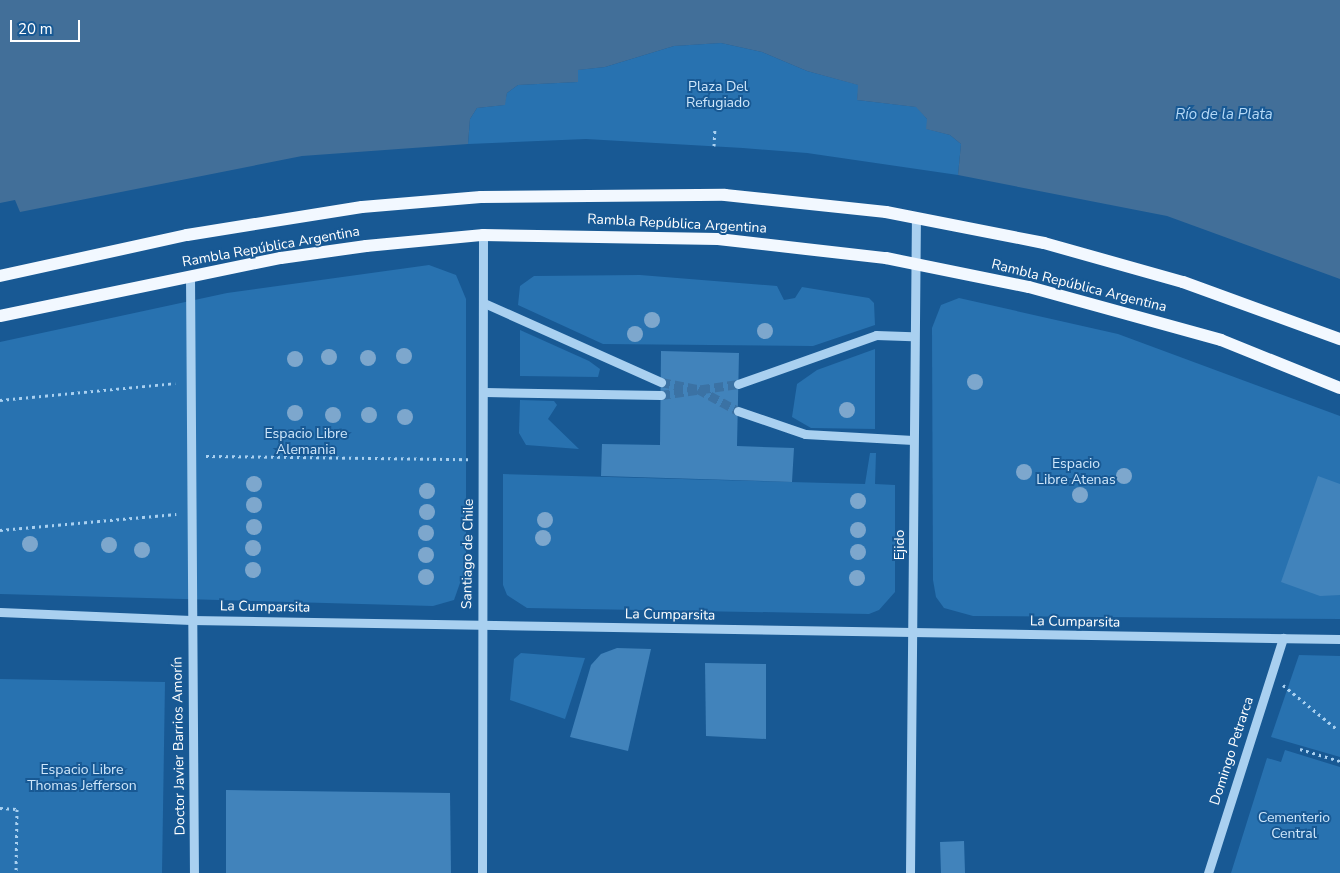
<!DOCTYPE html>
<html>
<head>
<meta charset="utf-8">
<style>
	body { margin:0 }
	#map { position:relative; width:1340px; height:873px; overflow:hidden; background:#185994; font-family:"Nunito Sans",sans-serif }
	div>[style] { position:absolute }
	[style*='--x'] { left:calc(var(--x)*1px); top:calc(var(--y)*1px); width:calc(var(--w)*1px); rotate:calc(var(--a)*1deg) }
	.green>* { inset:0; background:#2872b0 }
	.water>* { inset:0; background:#426f99 }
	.building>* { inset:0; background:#4183bb }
	.minor-tunnel>* { height:9px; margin-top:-4.5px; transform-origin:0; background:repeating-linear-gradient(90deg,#3b72a4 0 9px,transparent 0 13.5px) }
	.path>* { height:3px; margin-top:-1.5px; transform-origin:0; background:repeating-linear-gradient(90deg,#a9d0f0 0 2.5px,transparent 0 6.5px) }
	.minor>* { height:9px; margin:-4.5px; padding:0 4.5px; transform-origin:4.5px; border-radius:4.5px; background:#a9d0f0 }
	.major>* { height:12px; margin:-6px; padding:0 6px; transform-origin:6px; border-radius:6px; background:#f2f8ff }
	.trees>* { width:16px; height:16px; margin:-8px; border-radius:50%; background:#7da7cd }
	span { translate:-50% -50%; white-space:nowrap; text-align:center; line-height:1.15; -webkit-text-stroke:4px #185994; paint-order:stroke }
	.park-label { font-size:14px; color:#cfe7fb }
	.street-label { font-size:14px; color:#fff }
	.water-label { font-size:15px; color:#b5d9f7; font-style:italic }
	.scale { position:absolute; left:10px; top:20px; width:70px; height:22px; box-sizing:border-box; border:2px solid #fff; border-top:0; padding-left:6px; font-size:15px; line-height:18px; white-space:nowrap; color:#fff; -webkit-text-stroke:4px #185994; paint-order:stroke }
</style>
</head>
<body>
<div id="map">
	<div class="green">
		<div style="clip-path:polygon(721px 43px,762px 52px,807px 71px,859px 85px,857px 100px,917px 107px,927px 119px,927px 129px,950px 135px,961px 144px,958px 175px,807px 153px,743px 148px,586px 139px,468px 144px,470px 119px,477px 108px,504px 105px,507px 93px,518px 85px,578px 82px,577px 70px,605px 67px,674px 46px)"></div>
		<div style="clip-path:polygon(429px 265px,456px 275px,466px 299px,466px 566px,454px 600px,433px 606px,0 594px,0 342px,227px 293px)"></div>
		<div style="clip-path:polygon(640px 275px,777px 286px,784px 300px,795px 298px,802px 287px,869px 298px,874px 303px,875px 325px,813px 346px,603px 344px,518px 305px,520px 286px,534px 276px)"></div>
		<div style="clip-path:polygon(959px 298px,1118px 334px,1340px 416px,1340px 619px,973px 616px,944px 608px,936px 597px,933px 580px,932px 328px,941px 305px)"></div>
		<div style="clip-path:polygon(520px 330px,589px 361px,600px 369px,598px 377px,520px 376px)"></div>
		<div style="clip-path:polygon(875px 349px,875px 429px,811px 428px,792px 417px,797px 384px,817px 370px)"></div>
		<div style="clip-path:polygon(520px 400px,554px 401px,557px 405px,548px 419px,579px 449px,526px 445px,519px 433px)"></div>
		<div style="clip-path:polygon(870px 453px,876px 453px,875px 484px,895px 485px,895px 592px,879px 610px,869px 614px,527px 608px,507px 595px,503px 585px,503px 474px,865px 484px)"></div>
		<div style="clip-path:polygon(521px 653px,585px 658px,565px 719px,510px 700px,514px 659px)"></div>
		<div style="clip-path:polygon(1299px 655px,1340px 656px,1340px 757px,1271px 737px)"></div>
		<div style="clip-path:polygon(0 679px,165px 682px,162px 873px,0 873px)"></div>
		<div style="clip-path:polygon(1285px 750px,1340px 767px,1340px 873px,1231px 873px,1267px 758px,1281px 762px)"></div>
	</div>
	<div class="water">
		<div style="clip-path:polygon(0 0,1340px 0,1340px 279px,1167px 216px,958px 175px,961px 144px,950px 135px,926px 129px,927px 119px,916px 107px,857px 100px,858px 85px,807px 71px,762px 52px,721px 43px,674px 46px,605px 67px,578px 70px,578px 82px,518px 85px,507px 93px,505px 105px,477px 108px,470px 119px,468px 144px,302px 156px,20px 212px,15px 200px,0 203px)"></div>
	</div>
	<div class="building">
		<div style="clip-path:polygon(661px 351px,739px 353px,737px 446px,794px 448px,792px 482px,601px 476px,602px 444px,660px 445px)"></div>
		<div style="clip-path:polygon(1318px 476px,1340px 484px,1340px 595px,1320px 596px,1281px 582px)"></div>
		<div style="clip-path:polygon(617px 648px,651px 649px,628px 751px,570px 737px,591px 665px,601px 654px)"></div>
		<div style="clip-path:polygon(705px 663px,766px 664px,766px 739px,706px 736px)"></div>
		<div style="clip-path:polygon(226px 790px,450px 793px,451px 873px,226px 873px)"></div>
		<div style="clip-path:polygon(964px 841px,965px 873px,941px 873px,940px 842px)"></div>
	</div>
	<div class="minor-tunnel">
		<div style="--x:661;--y:382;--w:38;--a:11"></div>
		<div style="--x:698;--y:389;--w:46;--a:28.8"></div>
		<div style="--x:661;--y:395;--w:78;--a:-8.1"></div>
	</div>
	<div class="path">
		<div style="--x:714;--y:146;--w:18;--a:-87"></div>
		<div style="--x:0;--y:400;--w:176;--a:-5.5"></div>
		<div style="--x:206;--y:456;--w:262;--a:0.7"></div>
		<div style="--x:0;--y:530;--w:177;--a:-5.2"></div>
		<div style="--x:1283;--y:685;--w:71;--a:39.3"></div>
		<div style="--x:1300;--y:749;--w:42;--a:16.7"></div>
		<div style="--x:0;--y:808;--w:17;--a:3"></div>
		<div style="--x:17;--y:809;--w:64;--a:90.9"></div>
	</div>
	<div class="minor">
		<div style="--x:190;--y:275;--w:598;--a:89.62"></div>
		<div style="--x:484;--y:303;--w:194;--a:24.1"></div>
		<div style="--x:738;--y:384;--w:146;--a:-19.5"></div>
		<div style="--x:876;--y:335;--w:36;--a:2"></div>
		<div style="--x:485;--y:392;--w:176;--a:1"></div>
		<div style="--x:738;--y:411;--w:71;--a:18.9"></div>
		<div style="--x:805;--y:434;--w:108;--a:3.2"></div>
		<div style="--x:0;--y:612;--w:191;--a:2.4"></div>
		<div style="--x:191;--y:620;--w:1149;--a:0.95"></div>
		<div style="--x:482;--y:873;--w:638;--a:-89.91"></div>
		<div style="--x:910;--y:873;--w:656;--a:-89.48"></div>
		<div style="--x:1208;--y:873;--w:247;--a:-72.3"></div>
	</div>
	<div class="major">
		<div style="--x:0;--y:276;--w:191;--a:-12.4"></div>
		<div style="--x:187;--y:235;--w:177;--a:-9.1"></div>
		<div style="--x:362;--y:207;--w:119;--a:-4.8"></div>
		<div style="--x:481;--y:197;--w:244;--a:-0.5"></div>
		<div style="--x:725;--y:195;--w:162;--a:6"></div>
		<div style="--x:886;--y:212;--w:161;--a:11.1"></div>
		<div style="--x:1044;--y:243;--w:144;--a:15.7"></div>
		<div style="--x:1183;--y:282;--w:167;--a:20"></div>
		<div style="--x:0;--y:316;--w:287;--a:-11.7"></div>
		<div style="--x:281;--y:258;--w:86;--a:-8"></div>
		<div style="--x:366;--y:246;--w:118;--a:-5.4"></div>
		<div style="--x:483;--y:235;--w:235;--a:1"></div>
		<div style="--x:718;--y:239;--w:169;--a:6.5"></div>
		<div style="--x:886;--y:258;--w:146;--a:11.5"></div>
		<div style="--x:1029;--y:287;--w:199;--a:15.4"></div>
		<div style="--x:1221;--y:340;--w:128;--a:22"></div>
	</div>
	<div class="trees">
		<div style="left:652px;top:320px"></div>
		<div style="left:765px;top:331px"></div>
		<div style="left:635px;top:334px"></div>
		<div style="left:404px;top:356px"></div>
		<div style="left:329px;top:357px"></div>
		<div style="left:368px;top:358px"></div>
		<div style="left:295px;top:359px"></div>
		<div style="left:975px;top:382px"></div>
		<div style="left:847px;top:410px"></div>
		<div style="left:295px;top:413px"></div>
		<div style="left:333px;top:415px"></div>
		<div style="left:369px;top:415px"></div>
		<div style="left:405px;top:417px"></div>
		<div style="left:1024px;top:472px"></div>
		<div style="left:1124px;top:476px"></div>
		<div style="left:254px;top:484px"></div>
		<div style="left:427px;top:491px"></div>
		<div style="left:1080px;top:495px"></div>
		<div style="left:858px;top:501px"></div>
		<div style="left:254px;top:505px"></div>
		<div style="left:427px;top:512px"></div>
		<div style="left:545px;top:520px"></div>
		<div style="left:254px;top:527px"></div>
		<div style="left:858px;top:530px"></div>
		<div style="left:426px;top:533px"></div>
		<div style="left:543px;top:538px"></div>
		<div style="left:30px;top:544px"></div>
		<div style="left:109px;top:545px"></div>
		<div style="left:253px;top:548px"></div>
		<div style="left:142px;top:550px"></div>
		<div style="left:858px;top:552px"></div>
		<div style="left:426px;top:555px"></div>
		<div style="left:253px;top:570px"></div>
		<div style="left:426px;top:577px"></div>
		<div style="left:857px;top:578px"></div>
	</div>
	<div class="park-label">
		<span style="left:718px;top:95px">Plaza Del<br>Refugiado</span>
		<span style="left:306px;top:442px">Espacio Libre<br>Alemania</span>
		<span style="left:1076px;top:472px">Espacio<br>Libre Atenas</span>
		<span style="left:82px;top:778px">Espacio Libre<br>Thomas Jefferson</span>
		<span style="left:1294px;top:826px">Cementerio<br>Central</span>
	</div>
	<div class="street-label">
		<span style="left:677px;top:224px;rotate:3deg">Rambla República Argentina</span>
		<span style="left:271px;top:247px;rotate:-10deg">Rambla República Argentina</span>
		<span style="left:1079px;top:286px;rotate:14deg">Rambla República Argentina</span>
		<span style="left:900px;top:545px;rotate:-90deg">Ejido</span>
		<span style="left:468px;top:554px;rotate:-89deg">Santiago de Chile</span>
		<span style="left:265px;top:607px;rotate:1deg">La Cumparsita</span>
		<span style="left:670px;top:615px;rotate:1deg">La Cumparsita</span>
		<span style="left:1075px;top:622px;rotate:1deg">La Cumparsita</span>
		<span style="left:179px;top:746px;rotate:-91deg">Doctor Javier Barrios Amorín</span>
		<span style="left:1232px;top:751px;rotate:-72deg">Domingo Petrarca</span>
	</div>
	<div class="water-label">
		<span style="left:1224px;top:115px">Río de la Plata</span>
	</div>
	<div class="scale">20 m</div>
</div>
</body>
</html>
